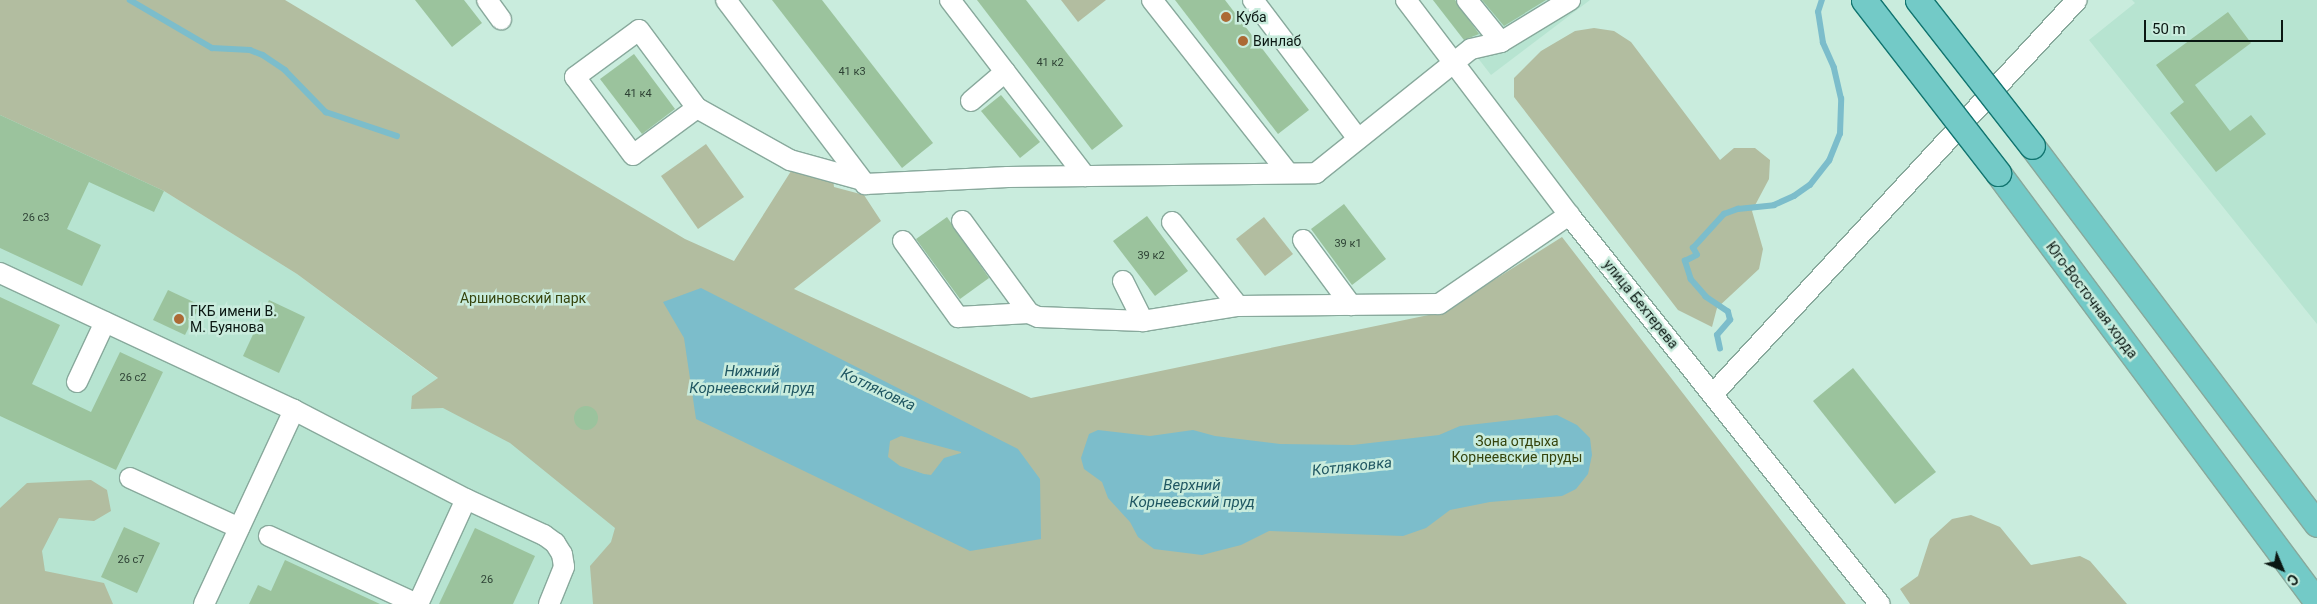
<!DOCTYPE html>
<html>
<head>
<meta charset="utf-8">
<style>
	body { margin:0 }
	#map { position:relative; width:2317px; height:604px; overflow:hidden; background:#c9ecdd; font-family:Roboto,sans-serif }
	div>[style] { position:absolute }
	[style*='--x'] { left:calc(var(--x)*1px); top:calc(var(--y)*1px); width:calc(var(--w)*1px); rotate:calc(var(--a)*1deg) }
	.built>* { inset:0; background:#b7e4d1 }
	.green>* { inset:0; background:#b2bda0 }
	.water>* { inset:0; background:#7cbdcb }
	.stream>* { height:5.5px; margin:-2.75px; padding:0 2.75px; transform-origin:2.75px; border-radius:2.75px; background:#7cbdcb }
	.building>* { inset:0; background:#9bc39d }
	.round { border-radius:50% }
	.roads { filter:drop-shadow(1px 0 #88a99c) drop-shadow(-1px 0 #88a99c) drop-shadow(0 1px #88a99c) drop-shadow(0 -1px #88a99c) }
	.minor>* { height:20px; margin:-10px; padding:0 10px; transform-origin:10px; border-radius:10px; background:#fff }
	.major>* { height:25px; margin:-12.5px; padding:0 12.5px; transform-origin:12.5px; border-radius:12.5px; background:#73cac7 }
	.bridges { filter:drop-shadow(1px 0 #127570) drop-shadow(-1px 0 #127570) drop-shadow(0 1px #127570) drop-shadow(0 -1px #127570) }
	.major-bridge>* { height:25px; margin:-12.5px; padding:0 12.5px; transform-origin:12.5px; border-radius:12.5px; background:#73cac7 }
	.dots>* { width:14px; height:14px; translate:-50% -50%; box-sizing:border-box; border:2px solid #c9ecdd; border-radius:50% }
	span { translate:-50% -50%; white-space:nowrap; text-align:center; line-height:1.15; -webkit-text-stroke:5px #c9ecdd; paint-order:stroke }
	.number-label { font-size:11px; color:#2e4235 }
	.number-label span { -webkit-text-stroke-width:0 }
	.poi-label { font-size:14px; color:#0a1712 }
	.left { translate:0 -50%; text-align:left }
	.park-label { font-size:14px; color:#35440d }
	.street-label { font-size:14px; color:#0a1712 }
	.water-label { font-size:15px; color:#205762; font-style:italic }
	.north { position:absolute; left:2257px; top:544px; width:50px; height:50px; -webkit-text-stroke:4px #c9ecdd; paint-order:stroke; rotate:135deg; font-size:14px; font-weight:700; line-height:20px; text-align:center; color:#0a1712 }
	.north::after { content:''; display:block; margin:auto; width:18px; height:22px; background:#0a1712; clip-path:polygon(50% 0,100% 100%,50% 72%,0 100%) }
	.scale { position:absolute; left:2144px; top:20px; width:139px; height:22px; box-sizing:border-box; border:2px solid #0a1712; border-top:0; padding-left:6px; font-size:15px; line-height:18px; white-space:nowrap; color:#0a1712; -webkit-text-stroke:4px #c9ecdd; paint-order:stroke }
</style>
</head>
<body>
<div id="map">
	<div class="built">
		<div style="clip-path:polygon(1433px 0,1590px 0,1491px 75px)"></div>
		<div style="clip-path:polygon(2132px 0,2317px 0,2317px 324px,2089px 40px,2135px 3px)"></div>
		<div style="clip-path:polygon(0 115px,164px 191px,297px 274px,692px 567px,676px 604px,0 604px)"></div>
	</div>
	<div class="green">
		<div style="clip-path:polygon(0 0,285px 0,685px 239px,734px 261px,793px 168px,833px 179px,834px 187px,864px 195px,881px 221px,794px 289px,1031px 398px,1443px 312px,1562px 237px,1846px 604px,593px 604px,590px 566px,611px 542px,615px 528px,510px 443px,443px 408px,411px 409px,412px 396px,438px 378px,297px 274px,164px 191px,0 115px)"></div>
		<div style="clip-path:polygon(1061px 0,1106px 0,1078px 22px)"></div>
		<div style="clip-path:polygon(1594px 28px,1614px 31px,1631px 42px,1720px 160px,1734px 148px,1755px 148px,1770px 160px,1769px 179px,1752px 211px,1763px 249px,1759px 269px,1717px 308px,1712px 327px,1678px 310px,1514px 97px,1514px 78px,1541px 51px,1575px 31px)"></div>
		<div style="clip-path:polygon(706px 144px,744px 197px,698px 229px,661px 176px)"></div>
		<div style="clip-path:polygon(1264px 217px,1293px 254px,1265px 276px,1236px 239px)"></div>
		<div style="clip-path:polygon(91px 480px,107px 490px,111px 511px,94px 521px,59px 518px,42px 551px,45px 571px,104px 583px,113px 604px,0 604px,0 508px,27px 483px)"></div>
		<div style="clip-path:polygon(1971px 515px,2000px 527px,2031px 565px,2080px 556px,2090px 561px,2127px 604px,1910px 604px,1900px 589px,1918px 576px,1930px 539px,1952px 519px)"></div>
	</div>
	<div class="water">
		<div style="clip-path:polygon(evenodd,701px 288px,1018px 449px,1040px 479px,1041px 539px,970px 551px,696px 419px,684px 338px,663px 302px,701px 288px,901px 436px,961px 452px,961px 453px,944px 458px,931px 475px,924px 474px,900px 466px,888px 457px,890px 441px,901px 436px)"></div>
		<div style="clip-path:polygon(1557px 415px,1577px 425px,1590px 438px,1592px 455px,1588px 474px,1576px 489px,1562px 496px,1490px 502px,1450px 510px,1426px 528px,1403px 536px,1269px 531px,1241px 545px,1202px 555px,1154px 549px,1138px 537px,1130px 522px,1108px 498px,1102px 482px,1084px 469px,1081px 458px,1089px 434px,1098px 430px,1150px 436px,1193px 430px,1215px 436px,1280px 444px,1353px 445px,1439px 435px,1460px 426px)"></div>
	</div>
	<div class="stream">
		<div style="--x:130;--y:0;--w:95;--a:30.3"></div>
		<div style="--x:212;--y:48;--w:38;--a:3"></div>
		<div style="--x:250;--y:50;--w:14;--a:21"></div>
		<div style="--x:263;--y:55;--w:27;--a:34"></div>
		<div style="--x:285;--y:70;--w:59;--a:45.7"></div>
		<div style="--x:326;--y:112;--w:75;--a:18.7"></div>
		<div style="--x:1720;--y:349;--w:14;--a:-102"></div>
		<div style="--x:1717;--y:335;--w:20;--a:-49"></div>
		<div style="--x:1730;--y:320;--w:8;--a:-104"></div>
		<div style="--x:1728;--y:312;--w:27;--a:-146"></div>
		<div style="--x:1706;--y:297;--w:23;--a:-131"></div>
		<div style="--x:1691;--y:280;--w:20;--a:-108"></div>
		<div style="--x:1685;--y:261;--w:13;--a:-27"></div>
		<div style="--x:1697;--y:255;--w:8;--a:-120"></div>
		<div style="--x:1693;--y:248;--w:46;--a:-47.6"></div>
		<div style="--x:1724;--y:214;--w:15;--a:-20"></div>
		<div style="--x:1738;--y:209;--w:36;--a:-6"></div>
		<div style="--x:1774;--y:205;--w:22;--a:-24"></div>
		<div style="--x:1794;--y:196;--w:19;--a:-35"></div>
		<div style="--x:1810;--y:185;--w:31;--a:-52"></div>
		<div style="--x:1829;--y:161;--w:29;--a:-68"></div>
		<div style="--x:1840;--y:134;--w:35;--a:-88"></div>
		<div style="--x:1841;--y:99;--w:32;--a:-103"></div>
		<div style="--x:1834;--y:68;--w:27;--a:-114"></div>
		<div style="--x:1823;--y:43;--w:31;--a:-99"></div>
		<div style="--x:1818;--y:12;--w:13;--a:-72"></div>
	</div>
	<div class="building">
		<div style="clip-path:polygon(415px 0,464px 0,482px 23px,452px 47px)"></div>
		<div style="clip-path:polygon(772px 0,822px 0,933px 143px,902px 168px)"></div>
		<div style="clip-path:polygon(977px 0,1026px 0,1123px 126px,1092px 150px)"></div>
		<div style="clip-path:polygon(1175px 0,1225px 0,1309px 110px,1278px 134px)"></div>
		<div style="clip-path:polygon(1433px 0,1455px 0,1479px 34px,1464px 40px)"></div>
		<div style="clip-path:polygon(1482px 0,1546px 0,1504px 26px)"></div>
		<div style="clip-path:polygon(2228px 12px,2251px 43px,2195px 85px,2230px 131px,2251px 115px,2266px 134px,2216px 172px,2170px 113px,2184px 102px,2156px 65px)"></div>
		<div style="clip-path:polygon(634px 54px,675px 109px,642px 134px,600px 79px)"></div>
		<div style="clip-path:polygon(1001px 95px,1040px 142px,1020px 158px,981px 111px)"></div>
		<div style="clip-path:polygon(0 115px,164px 191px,154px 212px,89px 182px,67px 229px,101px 245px,82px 286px,0 248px)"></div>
		<div style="clip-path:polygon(1344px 204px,1386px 259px,1352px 285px,1311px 229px)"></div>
		<div style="clip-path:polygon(1147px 216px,1188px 271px,1155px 296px,1113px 241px)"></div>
		<div style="clip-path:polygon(947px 217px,989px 278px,960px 299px,916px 239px)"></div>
		<div style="clip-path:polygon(168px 290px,200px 305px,185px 335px,153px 320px)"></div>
		<div style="clip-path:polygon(0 297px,60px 325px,32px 384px,91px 412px,120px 352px,163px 372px,116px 470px,0 416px)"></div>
		<div style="clip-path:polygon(269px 300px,305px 317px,279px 373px,243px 356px)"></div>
		<div style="clip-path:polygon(1853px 368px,1936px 472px,1895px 504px,1813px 401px)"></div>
		<div class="round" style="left:574px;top:406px;width:24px;height:24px"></div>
		<div style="clip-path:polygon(124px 527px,160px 543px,137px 593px,101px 577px)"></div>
		<div style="clip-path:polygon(475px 528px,535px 556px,513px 604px,439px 604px)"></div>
		<div style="clip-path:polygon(285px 560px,380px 604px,249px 604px,258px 585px,271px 591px)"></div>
	</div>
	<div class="roads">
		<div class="minor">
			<div style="--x:487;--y:0;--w:24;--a:54"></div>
			<div style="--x:726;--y:0;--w:231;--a:52.9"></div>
			<div style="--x:865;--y:184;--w:143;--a:-2.8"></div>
			<div style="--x:1008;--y:177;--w:308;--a:-0.7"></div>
			<div style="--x:1316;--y:173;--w:198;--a:-38.7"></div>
			<div style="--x:1471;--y:49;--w:31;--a:-13"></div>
			<div style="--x:1501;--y:42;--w:81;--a:-31.3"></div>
			<div style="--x:950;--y:0;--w:222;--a:52.5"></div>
			<div style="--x:1152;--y:0;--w:220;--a:51.8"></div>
			<div style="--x:1253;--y:0;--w:174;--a:52.9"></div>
			<div style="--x:1406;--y:0;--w:270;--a:52.8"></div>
			<div style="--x:1569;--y:215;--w:498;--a:51.4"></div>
			<div style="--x:1467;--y:0;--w:54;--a:51"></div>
			<div style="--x:971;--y:101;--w:45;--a:-40.5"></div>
			<div style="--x:697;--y:108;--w:79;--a:143.7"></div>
			<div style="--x:633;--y:155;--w:97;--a:-126.6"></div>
			<div style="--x:575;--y:77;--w:79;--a:-36.3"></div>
			<div style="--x:639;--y:30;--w:97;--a:53.4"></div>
			<div style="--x:697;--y:108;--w:107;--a:29.2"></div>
			<div style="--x:790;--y:160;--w:72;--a:15.4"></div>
			<div style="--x:962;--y:221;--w:114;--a:53.9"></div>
			<div style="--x:1029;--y:313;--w:10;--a:24"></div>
			<div style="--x:1038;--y:317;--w:105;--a:2.2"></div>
			<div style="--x:1143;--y:321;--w:96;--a:-9"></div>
			<div style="--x:1238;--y:306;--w:201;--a:-0.6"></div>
			<div style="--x:1439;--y:304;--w:158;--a:-34.4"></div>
			<div style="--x:1172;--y:222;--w:107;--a:51.8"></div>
			<div style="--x:1303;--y:240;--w:81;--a:53.6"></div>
			<div style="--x:903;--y:241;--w:94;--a:54.1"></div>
			<div style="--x:958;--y:317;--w:71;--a:-3.2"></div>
			<div style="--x:0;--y:273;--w:324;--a:25"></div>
			<div style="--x:294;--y:410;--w:194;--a:27.4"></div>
			<div style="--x:466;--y:499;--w:86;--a:24.8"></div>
			<div style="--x:544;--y:535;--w:14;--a:36"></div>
			<div style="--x:555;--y:543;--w:13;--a:58"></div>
			<div style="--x:562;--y:554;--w:13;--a:81"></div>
			<div style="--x:564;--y:567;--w:40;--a:112"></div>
			<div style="--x:1123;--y:281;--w:45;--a:63.4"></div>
			<div style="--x:77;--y:382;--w:66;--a:-65"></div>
			<div style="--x:1713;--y:394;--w:536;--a:-47.27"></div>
			<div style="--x:130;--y:478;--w:120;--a:24.6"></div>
			<div style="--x:269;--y:536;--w:163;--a:24.7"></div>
			<div style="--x:204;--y:604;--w:214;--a:-65.1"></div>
			<div style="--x:418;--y:604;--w:115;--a:-65.4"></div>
		</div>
		<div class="major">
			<div style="--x:2032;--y:146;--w:473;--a:53"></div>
			<div style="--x:1998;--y:173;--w:535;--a:53.37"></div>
		</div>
	</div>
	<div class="bridges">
		<div class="major-bridge">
			<div style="--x:1864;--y:0;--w:219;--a:52.2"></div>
			<div style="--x:1918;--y:0;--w:185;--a:52"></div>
		</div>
	</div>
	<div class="dots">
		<div style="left:1226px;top:17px;background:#ac6a35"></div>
		<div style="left:1243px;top:41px;background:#ac6a35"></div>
		<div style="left:179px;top:319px;background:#ac6a35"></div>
	</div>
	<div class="number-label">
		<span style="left:1050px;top:63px">41 к2</span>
		<span style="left:852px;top:72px">41 к3</span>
		<span style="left:638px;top:94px">41 к4</span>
		<span style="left:36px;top:218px">26 с3</span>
		<span style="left:1348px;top:244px">39 к1</span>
		<span style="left:1151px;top:256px">39 к2</span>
		<span style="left:133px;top:378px">26 с2</span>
		<span style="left:131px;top:560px">26 с7</span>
		<span style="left:487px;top:580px">26</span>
	</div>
	<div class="poi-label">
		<span class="left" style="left:1236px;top:17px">Куба</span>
		<span class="left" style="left:1253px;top:41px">Винлаб</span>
		<span class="left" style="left:190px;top:319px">ГКБ имени В.<br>М. Буянова</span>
	</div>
	<div class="park-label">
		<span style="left:523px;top:298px">Аршиновский парк</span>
		<span style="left:1517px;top:449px">Зона отдыха<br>Корнеевские пруды</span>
	</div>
	<div class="street-label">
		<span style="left:2092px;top:300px;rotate:53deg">Юго-Восточная хорда</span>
		<span style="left:1641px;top:304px;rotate:51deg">улица Бехтерева</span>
	</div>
	<div class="water-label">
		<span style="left:752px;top:380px">Нижний<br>Корнеевский пруд</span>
		<span style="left:878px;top:390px;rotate:25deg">Котляковка</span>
		<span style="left:1352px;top:467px;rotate:-6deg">Котляковка</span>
		<span style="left:1192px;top:494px">Верхний<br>Корнеевский пруд</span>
	</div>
	<div class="north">С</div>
	<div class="scale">50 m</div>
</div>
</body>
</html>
